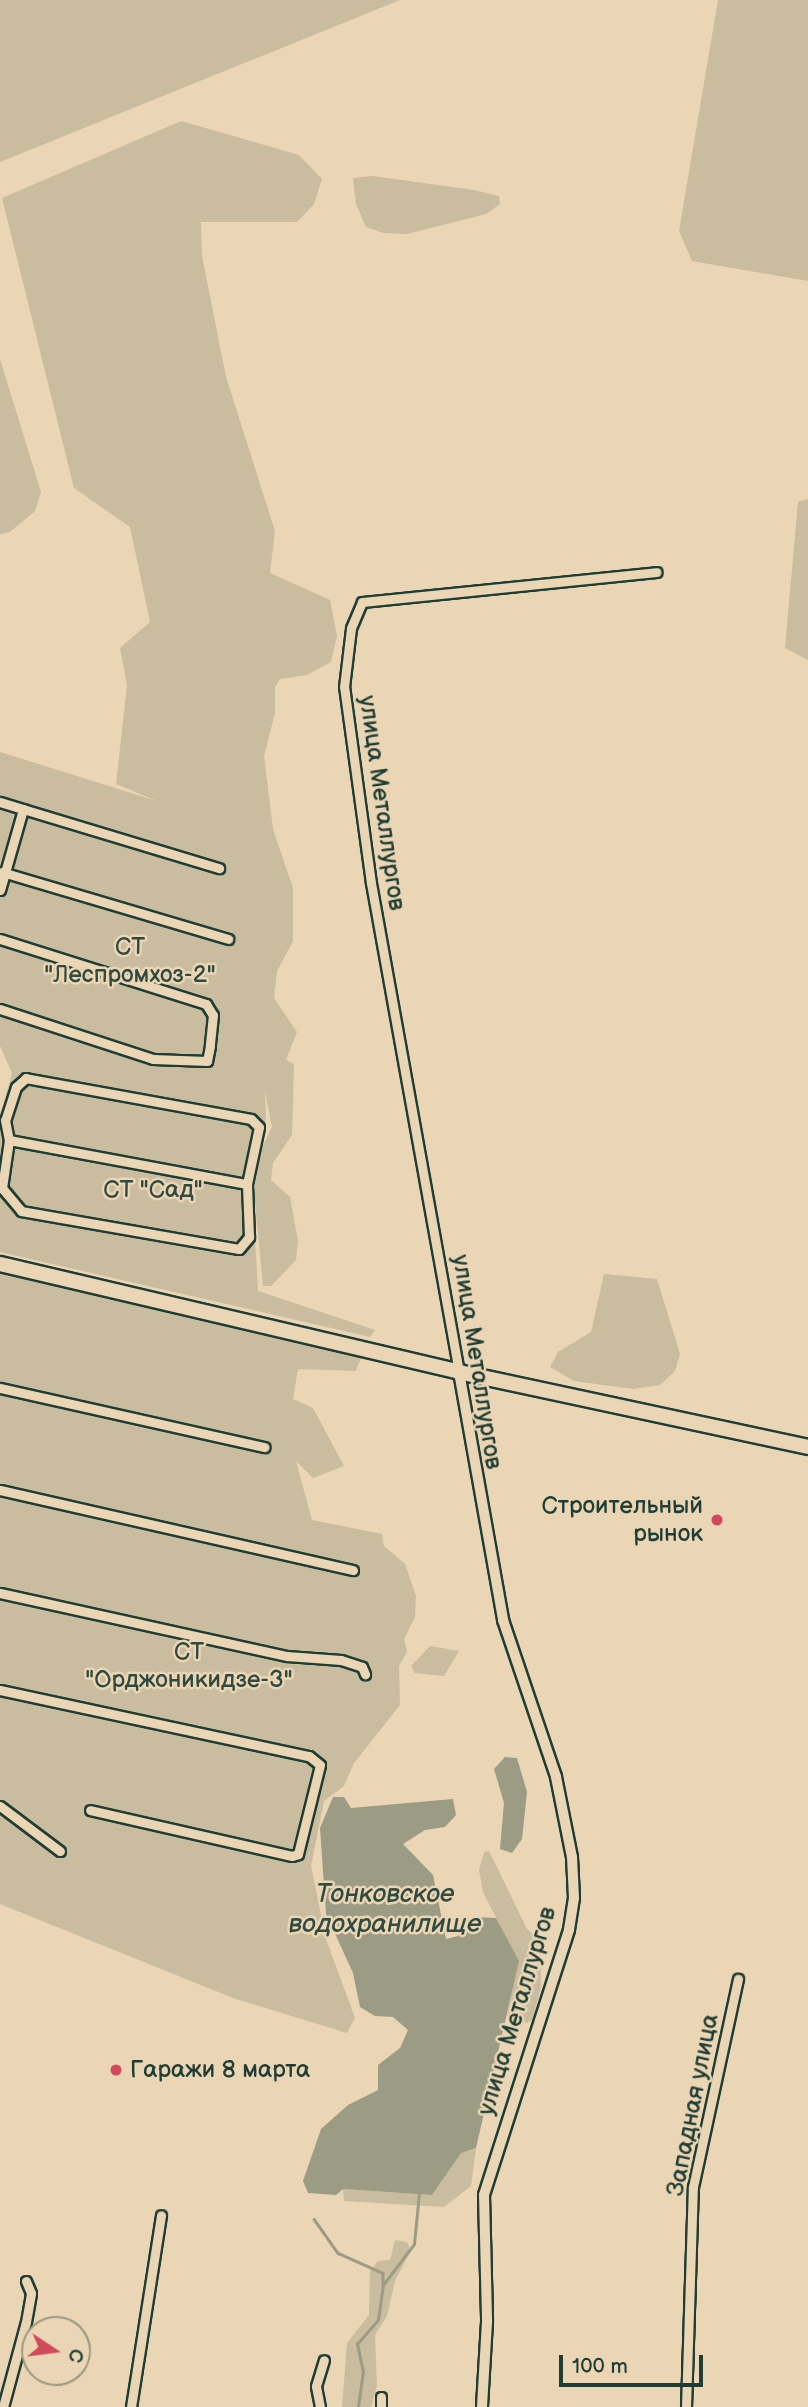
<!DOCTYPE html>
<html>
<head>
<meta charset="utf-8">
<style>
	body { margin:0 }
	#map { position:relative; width:808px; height:2407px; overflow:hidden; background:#ead5b4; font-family:"Balsamiq Sans",sans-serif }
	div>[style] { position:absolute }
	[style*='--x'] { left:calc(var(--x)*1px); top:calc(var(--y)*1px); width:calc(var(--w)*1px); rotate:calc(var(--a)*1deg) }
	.green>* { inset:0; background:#c9bc9f }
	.water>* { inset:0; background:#9c9b84 }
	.stream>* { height:2.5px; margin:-1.25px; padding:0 1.25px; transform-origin:1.25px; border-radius:1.25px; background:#9c9b84 }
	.roads { filter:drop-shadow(2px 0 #1f3d34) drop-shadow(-2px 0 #1f3d34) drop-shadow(0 2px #1f3d34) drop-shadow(0 -2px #1f3d34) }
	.minor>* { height:9px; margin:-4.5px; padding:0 4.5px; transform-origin:4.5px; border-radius:4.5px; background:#ead5b4 }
	.tertiary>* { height:10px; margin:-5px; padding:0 5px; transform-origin:5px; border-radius:5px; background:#ead5b4 }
	.primary>* { height:14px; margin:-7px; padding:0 7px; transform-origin:7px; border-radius:7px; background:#ead5b4 }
	.dots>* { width:19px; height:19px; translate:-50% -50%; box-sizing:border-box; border:4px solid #ead5b4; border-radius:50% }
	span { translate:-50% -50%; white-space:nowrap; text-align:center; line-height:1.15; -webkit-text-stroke:5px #ead5b4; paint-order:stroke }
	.street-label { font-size:24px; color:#1f3d34 }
	.park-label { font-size:24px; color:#304a3f }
	.poi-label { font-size:24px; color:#1f3d34 }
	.right { translate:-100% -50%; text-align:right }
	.left { translate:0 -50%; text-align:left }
	.water-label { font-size:26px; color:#324b40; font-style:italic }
	.north { position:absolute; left:21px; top:2316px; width:70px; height:70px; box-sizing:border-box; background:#ead5b4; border:2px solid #999881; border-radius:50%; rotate:103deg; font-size:19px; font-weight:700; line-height:28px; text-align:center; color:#1f3d34 }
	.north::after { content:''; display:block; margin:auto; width:24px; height:32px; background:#d1495b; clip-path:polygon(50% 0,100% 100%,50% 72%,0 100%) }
	.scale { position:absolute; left:559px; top:2355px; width:144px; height:32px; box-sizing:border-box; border:4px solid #1f3d34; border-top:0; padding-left:9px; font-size:21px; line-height:24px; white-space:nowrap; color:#1f3d34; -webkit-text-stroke:5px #ead5b4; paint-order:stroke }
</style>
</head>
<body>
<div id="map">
	<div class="green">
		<div style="clip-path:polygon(0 0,400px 0,0 162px)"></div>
		<div style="clip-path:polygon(718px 0,808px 0,808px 281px,692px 261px,679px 231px)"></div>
		<div style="clip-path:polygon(181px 121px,299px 155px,322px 179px,314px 204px,297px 222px,201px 222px,202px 256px,226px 377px,275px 531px,270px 573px,330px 600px,337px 636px,331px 662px,307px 675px,280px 679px,275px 687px,275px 713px,264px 756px,273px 829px,293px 888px,293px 941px,277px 971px,274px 998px,297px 1032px,286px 1060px,294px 1064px,292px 1135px,273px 1163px,271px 1180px,290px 1197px,298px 1241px,296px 1260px,271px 1286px,263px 1286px,254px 1192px,261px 1150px,272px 1127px,265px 1091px,266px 1118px,252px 1187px,258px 1291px,375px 1330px,370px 1337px,0 1252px,0 1116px,12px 1073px,0 1046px,0 752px,157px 801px,116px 784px,127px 685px,120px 648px,150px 622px,130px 527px,74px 488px,2px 198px)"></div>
		<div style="clip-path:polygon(372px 176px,474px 190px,499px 196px,500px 204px,486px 214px,407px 234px,383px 233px,366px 227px,356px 204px,353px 178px)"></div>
		<div style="clip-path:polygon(0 359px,41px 492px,35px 511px,10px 532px,0 534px)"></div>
		<div style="clip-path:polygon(808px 499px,808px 660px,785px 648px,798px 502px)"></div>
		<div style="clip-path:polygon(0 1271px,361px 1358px,356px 1371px,298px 1369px,293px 1399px,313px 1408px,344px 1466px,313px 1478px,296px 1461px,312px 1520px,382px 1534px,384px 1546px,405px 1564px,416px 1596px,415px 1617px,404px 1639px,407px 1652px,399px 1666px,400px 1705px,354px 1763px,344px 1786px,324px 1801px,311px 1866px,326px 1939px,355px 2018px,347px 2033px,233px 1998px,0 1904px)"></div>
		<div style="clip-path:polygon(604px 1274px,657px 1279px,680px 1354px,675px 1371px,660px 1385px,633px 1389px,574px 1381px,550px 1367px,558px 1352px,591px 1332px)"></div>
		<div style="clip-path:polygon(430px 1646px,459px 1651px,444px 1676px,415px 1673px,411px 1666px)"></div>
		<div style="clip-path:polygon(489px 1851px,527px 1929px,541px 1941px,541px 1987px,532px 2020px,526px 2023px,507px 2016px,518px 1961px,483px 1892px,479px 1870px,484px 1852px)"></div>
		<div style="clip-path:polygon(476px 2148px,471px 2186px,444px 2207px,344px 2201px,343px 2189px,432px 2195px,461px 2152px)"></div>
		<div style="clip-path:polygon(395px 2240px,407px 2242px,411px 2250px,395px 2281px,387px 2316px,375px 2335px,377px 2385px,371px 2407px,342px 2407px,347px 2343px,369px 2315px,370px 2271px,378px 2261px,390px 2260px)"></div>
	</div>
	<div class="water">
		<div style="clip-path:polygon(505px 1757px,517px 1758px,527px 1792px,522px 1839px,512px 1853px,500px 1849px,504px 1803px,494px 1769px)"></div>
		<div style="clip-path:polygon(333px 1797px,344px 1797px,351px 1808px,453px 1799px,456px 1815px,445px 1827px,425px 1830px,403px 1844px,433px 1875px,446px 1939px,458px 1936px,473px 1917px,496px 1918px,519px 1961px,476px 2148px,461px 2153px,432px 2195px,343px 2189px,336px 2195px,308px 2193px,303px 2181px,321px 2129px,348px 2105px,378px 2090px,378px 2065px,400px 2048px,408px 2030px,393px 2017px,375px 2016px,360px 2007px,353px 1973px,326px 1914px,320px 1828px)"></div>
	</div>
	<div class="stream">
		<div style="--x:314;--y:2219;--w:42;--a:54.8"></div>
		<div style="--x:338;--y:2253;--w:49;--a:24"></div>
		<div style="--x:383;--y:2273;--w:10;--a:90"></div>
		<div style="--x:358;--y:2407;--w:35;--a:-82"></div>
		<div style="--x:363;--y:2372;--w:29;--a:-102"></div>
		<div style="--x:357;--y:2344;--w:32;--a:-49"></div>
		<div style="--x:378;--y:2320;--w:35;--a:-82"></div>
		<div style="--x:383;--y:2285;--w:51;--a:-52.9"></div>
		<div style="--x:414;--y:2244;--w:51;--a:-84.4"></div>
	</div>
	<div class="roads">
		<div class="minor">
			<div style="--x:0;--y:802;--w:24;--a:17"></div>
			<div style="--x:2;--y:872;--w:236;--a:16.5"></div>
			<div style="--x:0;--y:890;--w:84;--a:-74.1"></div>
			<div style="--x:23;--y:809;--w:205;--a:16.8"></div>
			<div style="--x:0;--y:939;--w:216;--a:17.5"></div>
			<div style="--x:206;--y:1004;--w:13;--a:58"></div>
			<div style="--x:213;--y:1015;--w:31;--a:96"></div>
			<div style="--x:210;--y:1046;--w:15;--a:101"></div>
			<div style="--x:207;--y:1061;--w:54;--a:-177.9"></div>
			<div style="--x:153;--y:1059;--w:161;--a:-161.9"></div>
			<div style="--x:9;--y:1140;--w:242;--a:10.5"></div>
			<div style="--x:247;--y:1184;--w:58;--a:-78.1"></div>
			<div style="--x:259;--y:1127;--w:11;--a:-135"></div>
			<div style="--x:251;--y:1119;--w:229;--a:-169.7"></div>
			<div style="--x:26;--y:1078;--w:13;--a:138"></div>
			<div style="--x:16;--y:1087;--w:35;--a:108"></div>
			<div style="--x:5;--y:1120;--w:20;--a:79"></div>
			<div style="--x:9;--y:1140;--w:49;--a:98.3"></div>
			<div style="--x:2;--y:1188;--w:30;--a:50"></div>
			<div style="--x:21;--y:1211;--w:221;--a:9.9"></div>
			<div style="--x:239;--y:1249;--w:16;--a:-50"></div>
			<div style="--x:249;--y:1237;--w:53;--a:-92.2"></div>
			<div style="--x:459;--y:1372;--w:497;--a:-100.2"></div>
			<div style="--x:371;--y:883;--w:198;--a:-97.8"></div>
			<div style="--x:344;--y:687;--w:59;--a:-83.2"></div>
			<div style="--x:351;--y:628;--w:28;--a:-67"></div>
			<div style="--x:362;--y:602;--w:296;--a:-5.8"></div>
			<div style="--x:0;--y:1388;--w:271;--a:12.6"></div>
			<div style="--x:0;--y:1490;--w:362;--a:12.8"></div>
			<div style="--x:0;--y:1593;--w:294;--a:12.4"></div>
			<div style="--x:287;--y:1656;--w:54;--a:4.2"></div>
			<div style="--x:341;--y:1660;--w:22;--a:18"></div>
			<div style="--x:362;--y:1667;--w:8;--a:67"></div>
			<div style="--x:0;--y:1690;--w:316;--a:12.1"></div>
			<div style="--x:309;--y:1756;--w:14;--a:39"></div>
			<div style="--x:320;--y:1765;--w:92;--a:103.9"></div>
			<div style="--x:298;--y:1854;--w:6;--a:162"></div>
			<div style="--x:292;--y:1856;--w:207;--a:-167.2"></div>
			<div style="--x:0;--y:1806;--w:75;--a:36.9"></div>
			<div style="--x:3;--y:2407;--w:88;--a:-74.9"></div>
			<div style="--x:26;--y:2322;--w:29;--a:-80"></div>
			<div style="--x:31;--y:2293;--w:13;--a:-113"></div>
			<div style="--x:131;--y:2407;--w:194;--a:-81.1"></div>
			<div style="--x:320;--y:2407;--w:21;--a:-101"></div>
			<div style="--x:316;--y:2386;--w:27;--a:-73"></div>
			<div style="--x:381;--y:2407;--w:10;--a:-90"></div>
			<div style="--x:686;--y:2407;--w:220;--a:-88.2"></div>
			<div style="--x:693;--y:2187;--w:213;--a:-77.8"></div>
		</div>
		<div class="tertiary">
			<div style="--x:459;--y:1372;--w:252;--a:79.9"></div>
			<div style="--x:503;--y:1620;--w:166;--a:71.3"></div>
			<div style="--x:556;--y:1777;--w:82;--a:78.7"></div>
			<div style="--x:572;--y:1857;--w:41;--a:87.2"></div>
			<div style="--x:574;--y:1898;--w:32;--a:99"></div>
			<div style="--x:569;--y:1930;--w:278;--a:107.8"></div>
			<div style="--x:484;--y:2195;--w:127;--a:88.6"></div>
			<div style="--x:487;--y:2322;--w:85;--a:93.4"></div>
		</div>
		<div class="primary">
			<div style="--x:0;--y:1264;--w:472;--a:13.2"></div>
			<div style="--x:459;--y:1372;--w:357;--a:12.1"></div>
		</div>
	</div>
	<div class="dots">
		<div style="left:717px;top:1520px;background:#d1495b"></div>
		<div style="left:116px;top:2070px;background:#d1495b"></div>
	</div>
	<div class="street-label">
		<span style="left:382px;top:803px;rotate:82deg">улица Металлургов</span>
		<span style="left:477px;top:1362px;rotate:81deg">улица Металлургов</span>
		<span style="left:517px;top:2011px;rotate:-73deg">улица Металлургов</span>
		<span style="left:693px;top:2105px;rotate:-79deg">Западная улица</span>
	</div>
	<div class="park-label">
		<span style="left:130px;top:961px">СТ<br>"Леспромхоз-2"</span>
		<span style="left:153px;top:1190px">СТ "Сад"</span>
		<span style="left:189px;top:1666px">СТ<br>"Орджоникидзе-3"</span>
	</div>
	<div class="poi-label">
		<span class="right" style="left:703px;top:1520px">Строительный<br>рынок</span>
		<span class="left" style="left:130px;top:2070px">Гаражи 8 марта</span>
	</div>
	<div class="water-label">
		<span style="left:385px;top:1910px">Тонковское<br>водохранилище</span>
	</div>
	<div class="north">С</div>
	<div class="scale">100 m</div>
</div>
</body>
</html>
